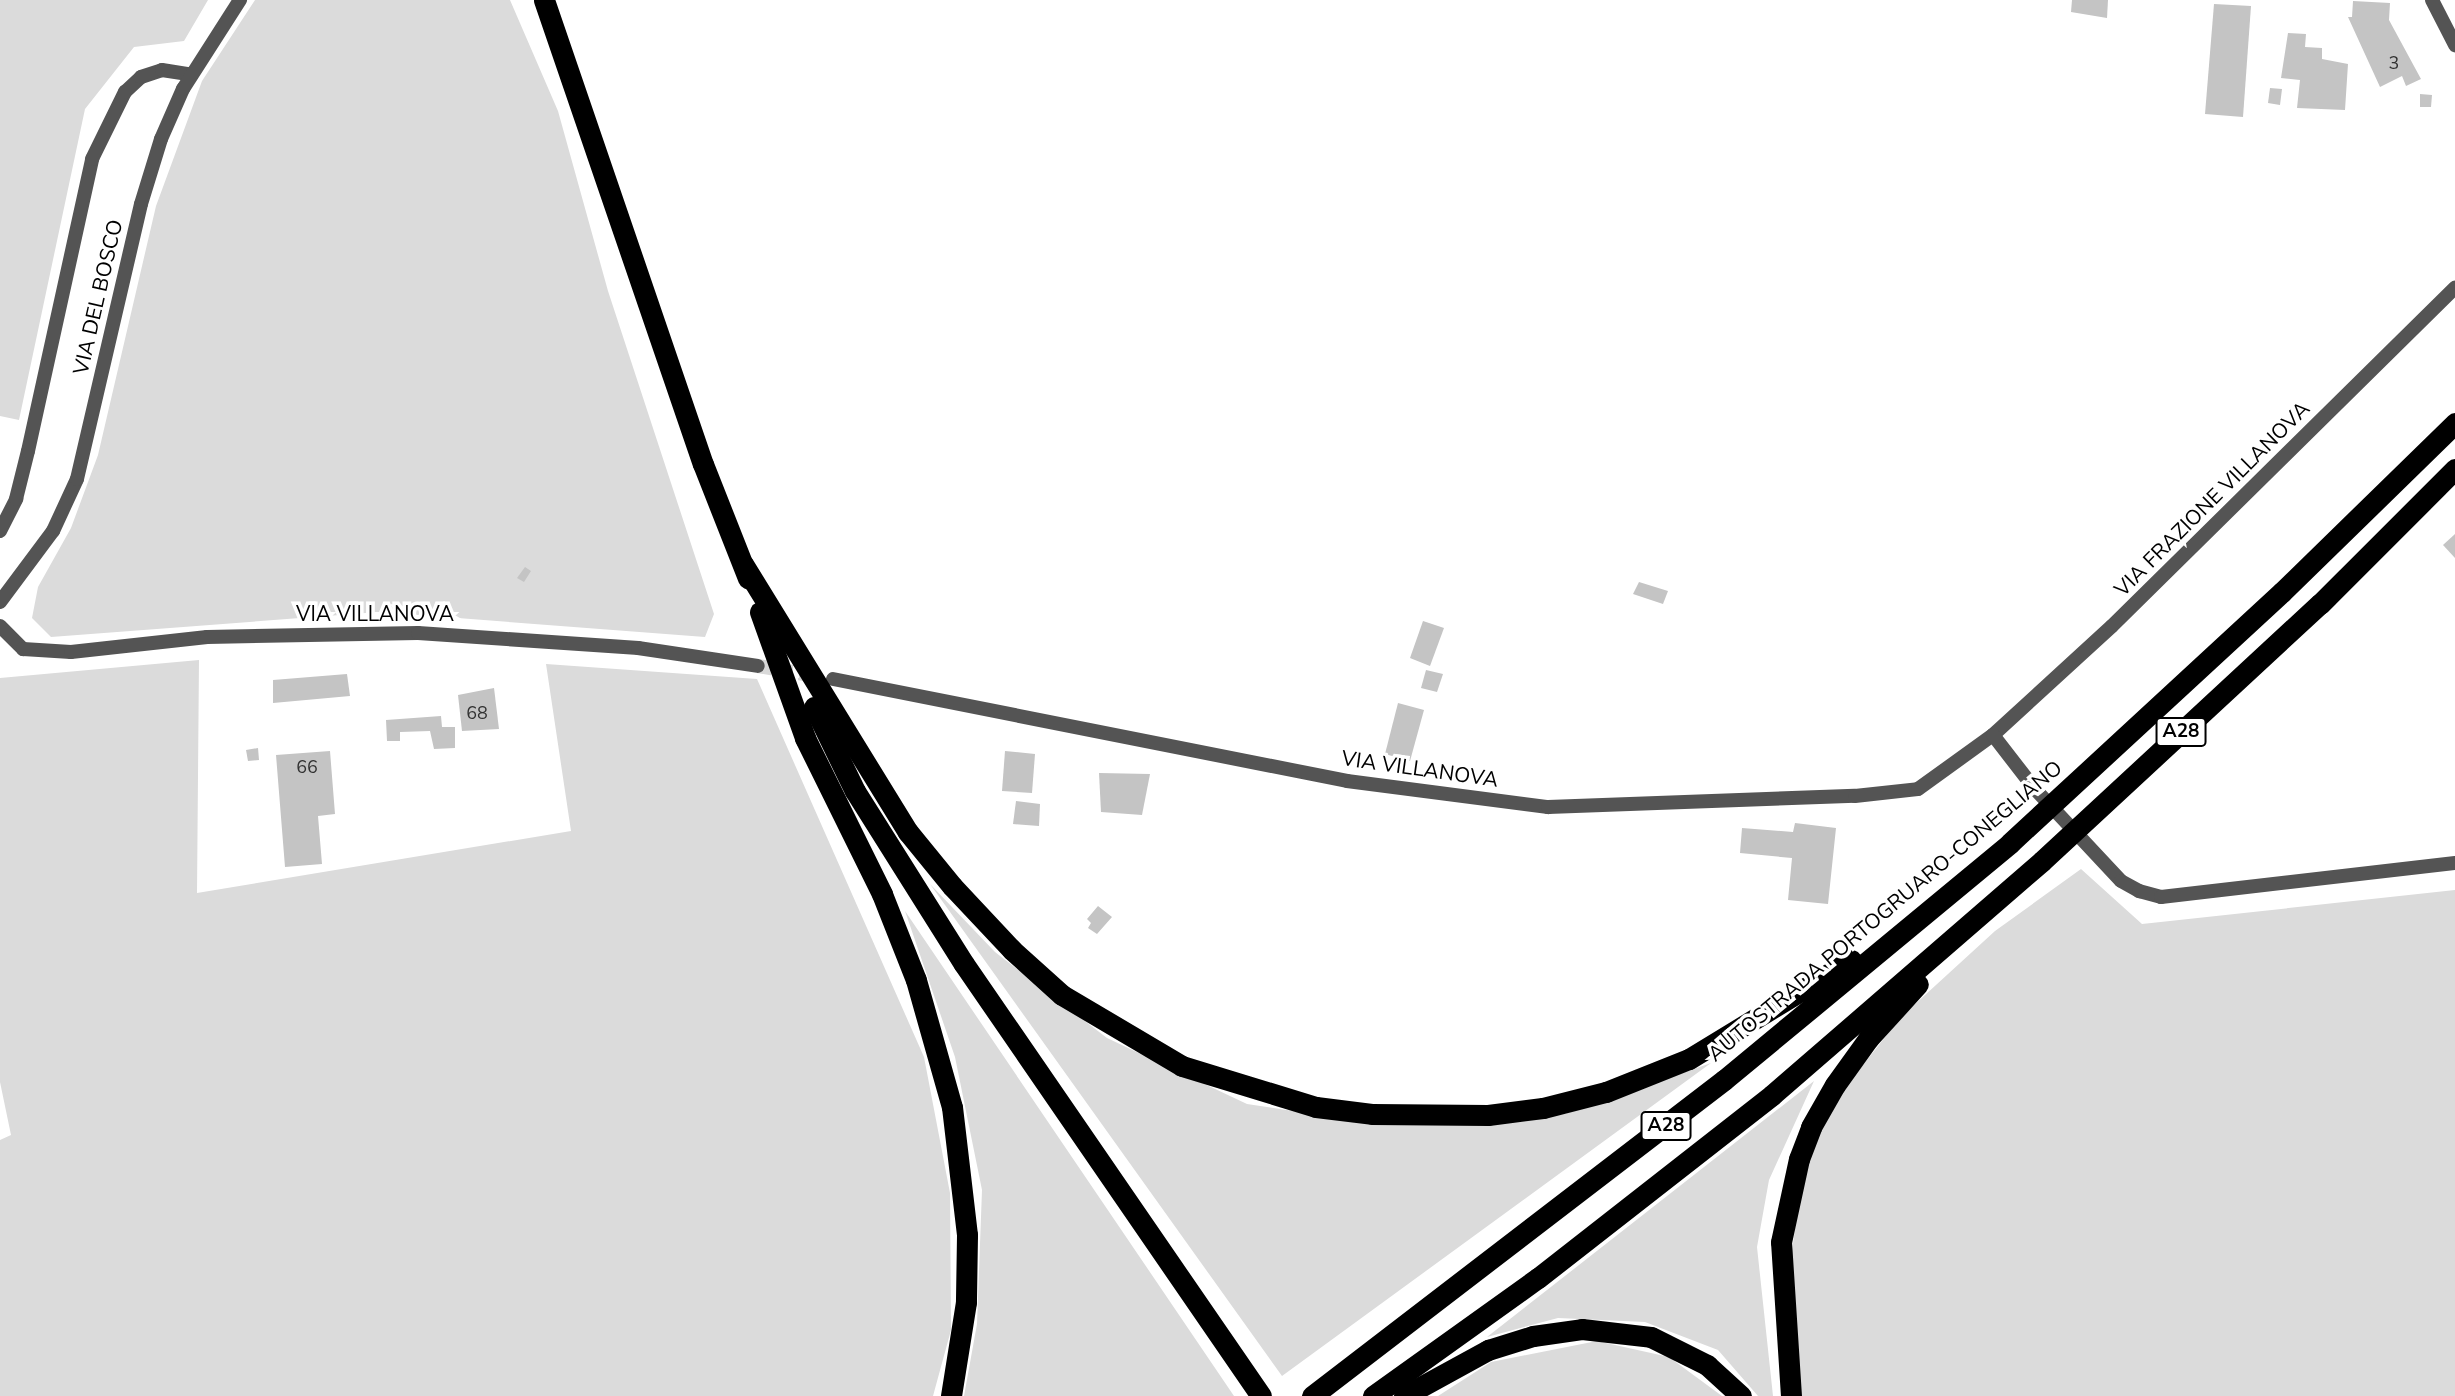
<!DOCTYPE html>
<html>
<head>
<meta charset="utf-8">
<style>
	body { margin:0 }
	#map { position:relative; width:2455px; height:1396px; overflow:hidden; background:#fff; font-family:"Nunito Sans",sans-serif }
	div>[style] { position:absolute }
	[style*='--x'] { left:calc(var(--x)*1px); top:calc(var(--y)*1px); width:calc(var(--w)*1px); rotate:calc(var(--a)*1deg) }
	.green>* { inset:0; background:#dbdbdb }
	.building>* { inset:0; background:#c4c4c4 }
	.minor-tunnel>* { height:14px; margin-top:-7px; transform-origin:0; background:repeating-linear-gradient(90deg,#d9d9d9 0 14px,transparent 0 21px) }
	.minor>* { height:14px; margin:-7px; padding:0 7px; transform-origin:7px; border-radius:7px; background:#545454 }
	.tertiary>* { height:14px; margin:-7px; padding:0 7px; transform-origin:7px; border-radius:7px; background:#545454 }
	.motorway>* { height:21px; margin:-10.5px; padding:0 10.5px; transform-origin:10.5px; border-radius:10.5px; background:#000 }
	span { translate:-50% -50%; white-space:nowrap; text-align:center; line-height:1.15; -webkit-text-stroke:7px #fff; paint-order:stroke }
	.number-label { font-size:18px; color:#313131 }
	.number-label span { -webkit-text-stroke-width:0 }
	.shield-label span { padding:2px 5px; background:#fff; border:2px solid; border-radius:5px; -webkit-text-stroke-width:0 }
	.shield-label { font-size:19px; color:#000; font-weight:700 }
	.street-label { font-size:21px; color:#000 }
</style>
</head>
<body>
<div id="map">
	<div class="green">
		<div style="clip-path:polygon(0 0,208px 0,184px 41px,134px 47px,85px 109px,19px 420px,0 416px)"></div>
		<div style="clip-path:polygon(255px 0,510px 0,558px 111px,608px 291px,714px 614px,705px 637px,379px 612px,51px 637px,32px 618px,38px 587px,71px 528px,98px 455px,156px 206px,202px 81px)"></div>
		<div style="clip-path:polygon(199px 660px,197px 893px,571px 831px,546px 664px,757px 679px,924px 1057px,950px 1193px,951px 1330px,933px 1396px,0 1396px,0 1140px,11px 1135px,0 1082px,0 678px)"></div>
		<div style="clip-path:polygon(2081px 869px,2142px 924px,2455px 890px,2455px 1396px,1800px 1396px,1791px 1259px,1803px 1167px,1825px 1113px,1901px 1017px,1995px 931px)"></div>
		<div style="clip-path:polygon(930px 884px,995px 952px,1107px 1038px,1247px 1104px,1387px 1125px,1565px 1114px,1711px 1063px,1282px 1376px)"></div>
		<div style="clip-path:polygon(905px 911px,1234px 1396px,964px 1396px,977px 1324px,982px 1190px,955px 1057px)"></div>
		<div style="clip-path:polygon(1814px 1081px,1769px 1180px,1757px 1247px,1773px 1396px,1758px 1396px,1718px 1350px,1645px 1322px,1558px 1318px,1487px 1337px)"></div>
		<div style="clip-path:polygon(1597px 1341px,1669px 1357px,1722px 1396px,1438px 1396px,1491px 1362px)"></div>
	</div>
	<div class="building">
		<div style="clip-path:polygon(2072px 0,2108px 0,2107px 18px,2071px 12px)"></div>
		<div style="clip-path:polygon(2353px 1px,2390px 3px,2389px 20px,2421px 79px,2406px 86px,2402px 76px,2380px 87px,2348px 17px,2352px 17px)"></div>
		<div style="clip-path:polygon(2214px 4px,2251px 6px,2243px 117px,2205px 114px)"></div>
		<div style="clip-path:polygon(2288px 33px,2306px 34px,2305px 47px,2322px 48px,2322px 59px,2348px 64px,2345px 110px,2297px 108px,2300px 80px,2281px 78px)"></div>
		<div style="clip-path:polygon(2270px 88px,2282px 89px,2280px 105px,2268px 103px)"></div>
		<div style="clip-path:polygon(2420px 94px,2432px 95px,2431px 107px,2420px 107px)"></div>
		<div style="clip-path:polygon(2455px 534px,2455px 558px,2443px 545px)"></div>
		<div style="clip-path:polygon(525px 567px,531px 571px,524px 582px,517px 578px)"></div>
		<div style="clip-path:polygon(1639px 582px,1668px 591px,1663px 604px,1633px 594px)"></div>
		<div style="clip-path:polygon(1423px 621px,1444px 628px,1430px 666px,1410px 658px)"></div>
		<div style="clip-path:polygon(1426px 670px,1443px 674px,1437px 692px,1421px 688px)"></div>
		<div style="clip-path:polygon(347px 674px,350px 696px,273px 703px,273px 680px)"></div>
		<div style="clip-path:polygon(494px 688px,499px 729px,462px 731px,458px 695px)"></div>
		<div style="clip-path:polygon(1398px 703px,1424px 710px,1410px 761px,1385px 754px)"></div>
		<div style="clip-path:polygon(441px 716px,442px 727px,455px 727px,455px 748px,434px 749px,430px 731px,400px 732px,400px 741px,387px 741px,386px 720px)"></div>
		<div style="clip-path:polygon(258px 748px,259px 760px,248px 761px,246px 750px)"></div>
		<div style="clip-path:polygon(330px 751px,335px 814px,318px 816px,322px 864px,285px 867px,276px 755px)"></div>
		<div style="clip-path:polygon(1005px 751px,1035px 754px,1032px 793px,1002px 791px)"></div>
		<div style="clip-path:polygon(1099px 773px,1150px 774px,1142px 815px,1101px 812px)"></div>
		<div style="clip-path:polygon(1016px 801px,1040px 804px,1039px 826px,1013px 824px)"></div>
		<div style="clip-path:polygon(1795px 823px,1836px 828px,1828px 904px,1788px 900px,1792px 858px,1740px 853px,1742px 828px,1793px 832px)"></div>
		<div style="clip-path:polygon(1098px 906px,1112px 917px,1097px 934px,1088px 928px,1091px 923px,1087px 919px)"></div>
	</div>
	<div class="minor-tunnel">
		<div style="--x:758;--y:666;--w:58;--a:10"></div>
	</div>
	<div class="minor">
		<div style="--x:2432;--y:0;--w:51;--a:62.9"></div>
		<div style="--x:0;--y:531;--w:36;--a:-63"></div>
		<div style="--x:16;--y:499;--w:49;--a:-76"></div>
		<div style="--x:28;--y:451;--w:299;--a:-77.6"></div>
		<div style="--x:92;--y:159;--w:75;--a:-63.8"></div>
		<div style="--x:125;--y:92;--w:22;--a:-43"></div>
		<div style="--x:141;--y:77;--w:22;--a:-18"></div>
		<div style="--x:162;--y:70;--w:30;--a:9"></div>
		<div style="--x:0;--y:626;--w:33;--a:45"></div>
		<div style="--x:23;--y:649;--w:48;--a:3.6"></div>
		<div style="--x:71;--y:652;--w:137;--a:-6.3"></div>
		<div style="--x:207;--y:637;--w:211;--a:-1.1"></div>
		<div style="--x:418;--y:633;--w:221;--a:3.9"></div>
		<div style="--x:638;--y:648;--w:121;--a:8.5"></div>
		<div style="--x:833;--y:679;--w:524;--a:11.22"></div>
		<div style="--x:1347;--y:781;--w:203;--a:7.4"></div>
		<div style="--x:1548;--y:807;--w:307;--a:-2.1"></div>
		<div style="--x:1855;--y:796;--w:63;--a:-6.3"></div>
		<div style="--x:1918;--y:789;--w:92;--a:-35.8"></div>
		<div style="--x:1993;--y:735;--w:161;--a:-42.5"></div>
		<div style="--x:2112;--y:626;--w:482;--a:-44.6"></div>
		<div style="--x:1993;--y:735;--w:67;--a:52.3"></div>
		<div style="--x:2034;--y:788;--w:127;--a:46.9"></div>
		<div style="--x:2121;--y:881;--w:21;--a:29"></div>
		<div style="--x:2139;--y:891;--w:23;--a:15"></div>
		<div style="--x:2161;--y:897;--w:296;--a:-6.6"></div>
	</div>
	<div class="tertiary">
		<div style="--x:0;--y:602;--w:89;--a:-53.3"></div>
		<div style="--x:53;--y:531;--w:57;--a:-65.2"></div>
		<div style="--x:77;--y:479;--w:282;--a:-76.9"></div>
		<div style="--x:141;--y:204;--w:68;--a:-72.9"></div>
		<div style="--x:161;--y:139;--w:55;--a:-66.3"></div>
		<div style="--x:183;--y:89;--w:106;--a:-57.4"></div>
	</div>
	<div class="motorway">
		<div style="--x:544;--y:0;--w:490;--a:71.1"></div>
		<div style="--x:703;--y:464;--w:123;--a:68.5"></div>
		<div style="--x:743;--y:564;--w:315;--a:58.4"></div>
		<div style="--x:908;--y:832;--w:70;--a:50.8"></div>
		<div style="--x:952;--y:886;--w:88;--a:46.8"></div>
		<div style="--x:1012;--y:950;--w:67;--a:42"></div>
		<div style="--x:1062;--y:995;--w:139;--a:30.6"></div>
		<div style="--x:1182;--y:1066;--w:140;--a:17"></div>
		<div style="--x:1316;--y:1107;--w:56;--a:7.1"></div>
		<div style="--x:1372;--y:1114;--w:116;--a:0.5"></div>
		<div style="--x:1488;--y:1115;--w:55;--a:-7.3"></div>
		<div style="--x:1543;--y:1108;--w:65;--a:-14.3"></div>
		<div style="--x:1606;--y:1092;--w:89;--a:-21.7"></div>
		<div style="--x:1689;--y:1059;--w:190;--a:-31.4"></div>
		<div style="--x:760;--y:612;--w:134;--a:70.3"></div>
		<div style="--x:805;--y:738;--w:174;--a:63.7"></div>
		<div style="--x:882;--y:894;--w:92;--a:68.4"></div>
		<div style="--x:916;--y:980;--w:132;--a:74.2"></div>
		<div style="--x:952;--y:1107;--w:129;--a:83.3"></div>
		<div style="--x:967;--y:1235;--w:67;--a:90.9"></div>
		<div style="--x:966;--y:1302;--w:95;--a:99.1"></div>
		<div style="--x:814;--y:707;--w:93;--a:64"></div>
		<div style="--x:855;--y:791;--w:204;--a:57.8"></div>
		<div style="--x:964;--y:964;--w:524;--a:55.49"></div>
		<div style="--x:1312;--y:1396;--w:519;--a:-37.49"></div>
		<div style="--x:1724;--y:1080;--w:371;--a:-39.6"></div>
		<div style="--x:2010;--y:843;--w:370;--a:-42.7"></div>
		<div style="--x:2282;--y:592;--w:242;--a:-44.3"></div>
		<div style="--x:1373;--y:1396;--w:203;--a:-35.6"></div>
		<div style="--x:1538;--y:1278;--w:297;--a:-38"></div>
		<div style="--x:1772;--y:1095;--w:357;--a:-40.9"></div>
		<div style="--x:2042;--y:861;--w:379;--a:-42.8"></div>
		<div style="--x:2320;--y:604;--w:191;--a:-45"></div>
		<div style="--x:1404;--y:1396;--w:96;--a:-28.7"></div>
		<div style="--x:1488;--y:1350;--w:47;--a:-17.3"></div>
		<div style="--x:1533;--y:1336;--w:49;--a:-8.1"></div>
		<div style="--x:1582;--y:1329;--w:69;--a:6.6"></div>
		<div style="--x:1651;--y:1337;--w:63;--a:26.6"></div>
		<div style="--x:1707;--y:1365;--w:46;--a:42.4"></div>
		<div style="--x:1791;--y:1396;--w:154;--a:-93.7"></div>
		<div style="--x:1781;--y:1242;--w:85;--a:-77.8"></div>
		<div style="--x:1799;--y:1159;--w:34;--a:-69"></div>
		<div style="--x:1811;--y:1127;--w:48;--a:-60.3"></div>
		<div style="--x:1835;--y:1085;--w:57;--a:-54.3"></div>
		<div style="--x:1868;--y:1039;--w:74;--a:-47.7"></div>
	</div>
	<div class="number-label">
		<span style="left:2394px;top:63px">3</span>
		<span style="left:477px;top:713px">68</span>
		<span style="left:307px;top:767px">66</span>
	</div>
	<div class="shield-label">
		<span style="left:2181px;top:732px">A28</span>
		<span style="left:1666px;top:1126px">A28</span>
	</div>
	<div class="street-label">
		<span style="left:98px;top:297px;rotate:-77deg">VIA DEL BOSCO</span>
		<span style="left:2212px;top:499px;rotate:-45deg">VIA FRAZIONE VILLANOVA</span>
		<span style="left:375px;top:614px">VIA VILLANOVA</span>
		<span style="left:1420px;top:769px;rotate:8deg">VIA VILLANOVA</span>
		<span style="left:1885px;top:911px;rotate:-40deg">AUTOSTRADA PORTOGRUARO-CONEGLIANO</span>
	</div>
</div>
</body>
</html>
